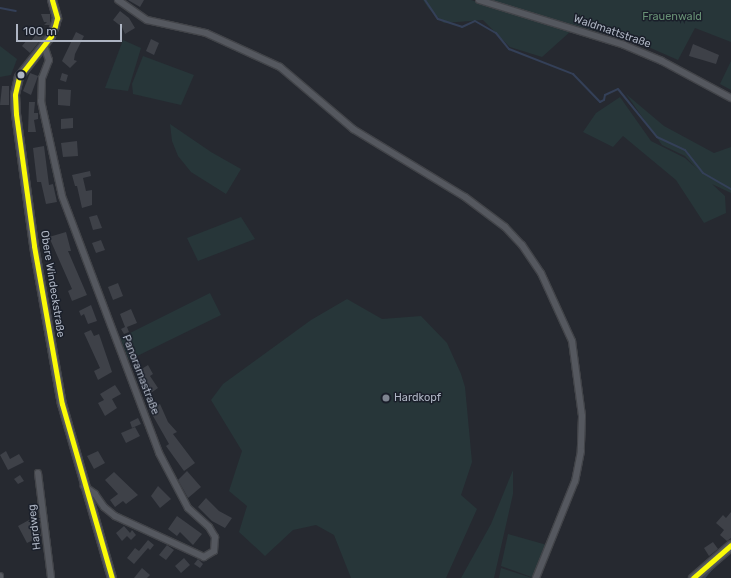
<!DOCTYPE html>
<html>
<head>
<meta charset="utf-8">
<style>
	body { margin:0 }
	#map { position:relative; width:731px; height:578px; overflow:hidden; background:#262930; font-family:Rubik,sans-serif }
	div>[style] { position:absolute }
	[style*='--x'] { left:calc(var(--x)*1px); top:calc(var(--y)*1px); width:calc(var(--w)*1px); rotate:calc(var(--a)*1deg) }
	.green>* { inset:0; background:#273639 }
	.stream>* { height:2px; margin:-1px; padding:0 1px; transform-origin:1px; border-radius:1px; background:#344058 }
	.building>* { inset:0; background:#3e4148 }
	.roads { filter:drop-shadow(1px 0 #424449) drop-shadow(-1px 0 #424449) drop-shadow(0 1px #424449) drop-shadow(0 -1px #424449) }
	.minor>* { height:6px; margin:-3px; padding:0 3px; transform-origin:3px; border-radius:3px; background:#55585f }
	.tertiary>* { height:8px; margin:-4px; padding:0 4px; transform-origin:4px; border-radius:4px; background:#55585f }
	.secondary>* { height:9px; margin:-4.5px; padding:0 4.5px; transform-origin:4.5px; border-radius:4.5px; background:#53575d }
	.bus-1>* { height:5px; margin:-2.5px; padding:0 2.5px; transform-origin:2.5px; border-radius:2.5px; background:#fafa08 }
	.dots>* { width:11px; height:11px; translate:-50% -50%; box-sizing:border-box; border:2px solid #1a1f2a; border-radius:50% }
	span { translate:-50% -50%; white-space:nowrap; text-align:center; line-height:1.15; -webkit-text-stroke:3px #1a1f2a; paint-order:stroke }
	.park-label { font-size:11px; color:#689175 }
	.street-label { font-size:11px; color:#aeb5c3 }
	.poi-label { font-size:11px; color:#aeb5c3 }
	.left { translate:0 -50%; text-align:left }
	.scale { position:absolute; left:16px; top:24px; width:106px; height:18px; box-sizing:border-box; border:2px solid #aeb5c3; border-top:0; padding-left:5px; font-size:12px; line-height:14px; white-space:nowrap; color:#aeb5c3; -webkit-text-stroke:3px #1a1f2a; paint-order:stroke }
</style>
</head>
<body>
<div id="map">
	<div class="green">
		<div style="clip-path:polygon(423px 0,471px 0,571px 31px,542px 57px,510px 47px,483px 20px,444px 23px,429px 9px)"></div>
		<div style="clip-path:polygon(492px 0,731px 0,731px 42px,695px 28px,678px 60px,637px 42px,527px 12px)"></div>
		<div style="clip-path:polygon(123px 40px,141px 48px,128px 91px,105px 88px)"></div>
		<div style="clip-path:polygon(0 46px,17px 59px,11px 75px,0 77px)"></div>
		<div style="clip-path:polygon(143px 56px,194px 75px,181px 105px,133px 94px,132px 84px)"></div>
		<div style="clip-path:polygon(731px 61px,731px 90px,720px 84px)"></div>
		<div style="clip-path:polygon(626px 94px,664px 126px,714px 153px,731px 147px,731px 193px,712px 184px,725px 196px,726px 213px,704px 223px,676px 180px,623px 136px,613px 147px,583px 132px,596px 113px,620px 97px,651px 141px,685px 158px,697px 169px,685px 156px,662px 145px)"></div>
		<div style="clip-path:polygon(170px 124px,211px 152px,241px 169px,226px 194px,191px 172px,178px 156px,172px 141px)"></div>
		<div style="clip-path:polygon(241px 217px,255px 239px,198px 261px,187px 238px)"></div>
		<div style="clip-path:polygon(210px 293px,221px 315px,129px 360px,120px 338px)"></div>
		<div style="clip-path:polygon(347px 299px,382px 319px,421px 316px,447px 343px,461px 374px,465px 387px,472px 462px,461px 495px,477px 509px,446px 578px,351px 578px,334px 535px,316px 525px,293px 530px,265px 556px,239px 532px,247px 506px,229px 491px,242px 451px,211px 400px,223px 384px,311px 320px)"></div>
		<div style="clip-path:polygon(513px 470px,513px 494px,494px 578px,461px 578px,491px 524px)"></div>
		<div style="clip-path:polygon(508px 534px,547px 545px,534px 578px,501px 566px)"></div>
		<div style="clip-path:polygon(501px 568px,532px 578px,499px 578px)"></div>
	</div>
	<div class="stream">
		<div style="--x:425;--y:0;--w:23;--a:56"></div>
		<div style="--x:438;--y:19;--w:25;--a:18"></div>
		<div style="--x:462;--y:27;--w:14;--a:-25"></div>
		<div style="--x:475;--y:21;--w:24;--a:30"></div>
		<div style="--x:496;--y:33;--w:21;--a:51"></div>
		<div style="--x:509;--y:49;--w:69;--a:21.3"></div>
		<div style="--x:573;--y:74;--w:39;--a:46"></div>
		<div style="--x:600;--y:102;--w:4;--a:-27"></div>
		<div style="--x:604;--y:100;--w:5;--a:-79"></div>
		<div style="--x:605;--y:95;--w:14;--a:-25"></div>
		<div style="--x:618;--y:89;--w:62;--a:50.9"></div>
		<div style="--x:657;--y:137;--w:31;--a:25"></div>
		<div style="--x:685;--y:150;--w:29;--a:52"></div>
		<div style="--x:703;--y:173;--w:32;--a:30"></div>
		<div style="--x:0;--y:8;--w:16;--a:11"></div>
		<div style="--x:704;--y:578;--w:18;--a:-49"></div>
	</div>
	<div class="building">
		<div style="clip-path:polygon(128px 0,144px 0,140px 7px)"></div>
		<div style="clip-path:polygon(120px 11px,129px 18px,135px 28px,125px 34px,122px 27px,113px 20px)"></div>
		<div style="clip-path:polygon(41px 14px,50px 14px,50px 25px,44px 25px,47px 22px,44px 22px)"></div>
		<div style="clip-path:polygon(39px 31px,44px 36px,30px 53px,22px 46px,27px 40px,30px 42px)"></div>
		<div style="clip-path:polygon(76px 32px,84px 36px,75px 54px,74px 60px,77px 61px,70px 68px,62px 61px)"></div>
		<div style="clip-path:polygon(151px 39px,159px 43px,154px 55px,146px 51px)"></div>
		<div style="clip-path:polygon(693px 44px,719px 55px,716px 64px,689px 56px)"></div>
		<div style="clip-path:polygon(30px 73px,38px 76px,31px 95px,23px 91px)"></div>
		<div style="clip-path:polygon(62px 73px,68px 75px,66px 82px,60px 80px)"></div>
		<div style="clip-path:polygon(2px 86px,9px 86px,9px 105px,0 105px)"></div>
		<div style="clip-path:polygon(58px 89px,71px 90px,70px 106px,58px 105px)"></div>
		<div style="clip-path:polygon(29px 102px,35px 102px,34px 113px,38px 113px,38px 119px,34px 120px,36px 132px,28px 132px)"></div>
		<div style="clip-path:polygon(73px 118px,73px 128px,61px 129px,61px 119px)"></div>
		<div style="clip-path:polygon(77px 141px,78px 156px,63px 157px,61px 143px)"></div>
		<div style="clip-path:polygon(44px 146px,49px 185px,53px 184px,57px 202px,46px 204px,41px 182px,37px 182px,33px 148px)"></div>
		<div style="clip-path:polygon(90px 171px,91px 176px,83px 178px,86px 191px,92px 190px,92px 205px,82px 208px,77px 186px,75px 186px,72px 175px)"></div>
		<div style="clip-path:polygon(97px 215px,102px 228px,93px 230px,89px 217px)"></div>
		<div style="clip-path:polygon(66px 232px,71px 251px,68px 251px,87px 295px,72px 301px,68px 291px,72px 289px,49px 237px)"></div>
		<div style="clip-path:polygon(101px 240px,105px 250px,96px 253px,92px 243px)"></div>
		<div style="clip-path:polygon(118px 283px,123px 296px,113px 300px,108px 287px)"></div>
		<div style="clip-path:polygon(91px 305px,97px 321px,88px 324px,84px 314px,81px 316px,79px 311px)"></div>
		<div style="clip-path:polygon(131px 309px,137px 323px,127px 327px,129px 332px,124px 334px,121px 329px,125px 327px,120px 314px)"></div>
		<div style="clip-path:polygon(91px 330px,94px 336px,99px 334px,112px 372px,98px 380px,94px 371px,100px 368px,84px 333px)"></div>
		<div style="clip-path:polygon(148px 365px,153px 374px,150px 376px,158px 388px,148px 395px,141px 385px,146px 382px,140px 370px)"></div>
		<div style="clip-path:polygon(115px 385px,121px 394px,112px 399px,117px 408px,105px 416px,98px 403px,104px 400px,100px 394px)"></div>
		<div style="clip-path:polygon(160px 404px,168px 422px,177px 432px,173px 434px,195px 463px,184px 471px,166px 446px,169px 444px,149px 409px)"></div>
		<div style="clip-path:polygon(138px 418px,141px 424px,132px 428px,130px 422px)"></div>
		<div style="clip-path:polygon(135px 427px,140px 436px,126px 443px,121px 433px)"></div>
		<div style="clip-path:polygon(6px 451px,10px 459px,19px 454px,24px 462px,8px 470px,0 455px)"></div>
		<div style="clip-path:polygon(98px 451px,105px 463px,94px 469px,87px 456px)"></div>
		<div style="clip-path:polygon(187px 471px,201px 487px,188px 498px,178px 480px)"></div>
		<div style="clip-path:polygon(114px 472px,138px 495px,126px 504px,123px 501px,115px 507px,110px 500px,118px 494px,105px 480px)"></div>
		<div style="clip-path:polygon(20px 475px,24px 481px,18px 484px,14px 479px)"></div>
		<div style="clip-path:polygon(158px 486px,171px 499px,160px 508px,151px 496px)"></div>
		<div style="clip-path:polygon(206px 498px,219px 511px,232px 518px,225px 528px,212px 521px,198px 507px)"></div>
		<div style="clip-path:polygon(731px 512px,731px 538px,727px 541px,720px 535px,724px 530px,716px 523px,723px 515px,726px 518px)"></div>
		<div style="clip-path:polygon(177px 516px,202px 534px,193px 545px,180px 532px,177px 536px,168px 529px)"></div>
		<div style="clip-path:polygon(29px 520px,35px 532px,39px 530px,41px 536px,27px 543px,18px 526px)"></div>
		<div style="clip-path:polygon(124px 526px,130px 533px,132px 530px,136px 535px,131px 540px,127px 536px,122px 541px,116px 533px)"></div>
		<div style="clip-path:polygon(148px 540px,154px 545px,150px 550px,148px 548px,134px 564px,127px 558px,135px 548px,139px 551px)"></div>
		<div style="clip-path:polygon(713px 542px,718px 549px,709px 556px,704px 548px)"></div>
		<div style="clip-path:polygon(167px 545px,174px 550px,166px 560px,159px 555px)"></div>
		<div style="clip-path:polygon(184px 558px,190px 565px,181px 573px,175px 566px)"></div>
		<div style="clip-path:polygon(198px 559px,203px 564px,200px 568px,194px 564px)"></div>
		<div style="clip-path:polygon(142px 568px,150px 575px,147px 578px,134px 578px)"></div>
	</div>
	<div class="roads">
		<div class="minor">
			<div style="--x:118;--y:0;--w:35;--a:35"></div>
			<div style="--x:147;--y:20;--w:60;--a:12.4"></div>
			<div style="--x:206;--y:33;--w:81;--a:24.7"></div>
			<div style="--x:280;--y:67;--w:96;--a:40.3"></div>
			<div style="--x:353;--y:129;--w:131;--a:31.3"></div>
			<div style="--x:465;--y:197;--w:50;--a:36.9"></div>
			<div style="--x:505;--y:227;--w:25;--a:47"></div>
			<div style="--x:522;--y:245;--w:34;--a:56"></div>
			<div style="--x:541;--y:273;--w:75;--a:65.5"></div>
			<div style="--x:572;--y:341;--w:76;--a:82.4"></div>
			<div style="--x:582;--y:416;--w:35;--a:92"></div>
			<div style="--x:581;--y:451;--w:31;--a:101"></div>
			<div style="--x:575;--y:481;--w:105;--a:111.9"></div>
			<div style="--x:479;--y:0;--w:152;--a:17.2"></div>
			<div style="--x:624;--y:45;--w:41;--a:22.8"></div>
			<div style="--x:662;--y:61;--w:78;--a:28.2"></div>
			<div style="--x:44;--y:45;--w:16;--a:72"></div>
			<div style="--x:49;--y:60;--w:19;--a:111"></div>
			<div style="--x:42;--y:78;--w:23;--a:92"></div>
			<div style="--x:41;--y:101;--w:97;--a:77.5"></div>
			<div style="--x:62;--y:196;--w:275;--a:69.3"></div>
			<div style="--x:159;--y:453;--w:62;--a:62.2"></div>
			<div style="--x:188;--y:508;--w:28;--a:42"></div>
			<div style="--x:209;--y:527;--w:12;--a:59"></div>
			<div style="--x:215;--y:537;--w:14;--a:94"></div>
			<div style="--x:214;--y:551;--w:12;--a:149"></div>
			<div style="--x:204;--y:557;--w:98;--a:-155.3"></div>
			<div style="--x:115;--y:516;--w:14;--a:-141"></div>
			<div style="--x:104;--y:507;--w:16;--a:-125"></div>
			<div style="--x:95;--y:494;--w:14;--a:-144"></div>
			<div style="--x:38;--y:473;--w:106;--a:82.9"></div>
			<div style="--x:0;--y:576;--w:2;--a:90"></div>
		</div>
		<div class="tertiary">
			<div style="--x:52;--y:0;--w:19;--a:74"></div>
			<div style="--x:57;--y:18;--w:8;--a:104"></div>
			<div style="--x:55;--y:26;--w:11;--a:112"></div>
			<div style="--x:51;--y:36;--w:52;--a:128"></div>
			<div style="--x:19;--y:77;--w:18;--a:103"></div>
			<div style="--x:15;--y:95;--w:19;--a:87"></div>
			<div style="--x:16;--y:114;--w:133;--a:82.2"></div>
			<div style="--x:34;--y:246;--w:160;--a:80"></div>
			<div style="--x:62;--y:404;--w:181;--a:74"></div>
		</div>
		<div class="secondary">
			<div style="--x:693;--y:578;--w:50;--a:-41"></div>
		</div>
	</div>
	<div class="bus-1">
		<div style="--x:52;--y:0;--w:19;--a:74"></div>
		<div style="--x:57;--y:18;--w:8;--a:104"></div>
		<div style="--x:55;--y:26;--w:11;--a:112"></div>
		<div style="--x:51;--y:36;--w:52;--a:128"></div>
		<div style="--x:19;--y:77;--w:18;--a:103"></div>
		<div style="--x:15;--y:95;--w:19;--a:87"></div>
		<div style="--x:16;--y:114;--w:133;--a:82.2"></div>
		<div style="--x:34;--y:246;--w:160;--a:80"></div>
		<div style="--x:62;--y:404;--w:181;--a:74"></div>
		<div style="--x:693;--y:578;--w:50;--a:-41"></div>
	</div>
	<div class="dots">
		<div style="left:21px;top:75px;background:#aeb5c3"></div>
		<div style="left:386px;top:398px;background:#7e8490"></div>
	</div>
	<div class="park-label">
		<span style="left:672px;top:17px">Frauenwald</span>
	</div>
	<div class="street-label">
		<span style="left:612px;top:32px;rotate:19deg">Waldmattstraße</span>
		<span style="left:52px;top:284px;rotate:81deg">Obere Windeckstraße</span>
		<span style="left:140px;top:375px;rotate:69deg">Panoramastraße</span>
		<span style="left:35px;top:527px;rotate:-97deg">Hardweg</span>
	</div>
	<div class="poi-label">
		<span class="left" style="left:394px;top:398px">Hardkopf</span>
	</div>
	<div class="scale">100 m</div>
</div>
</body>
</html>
